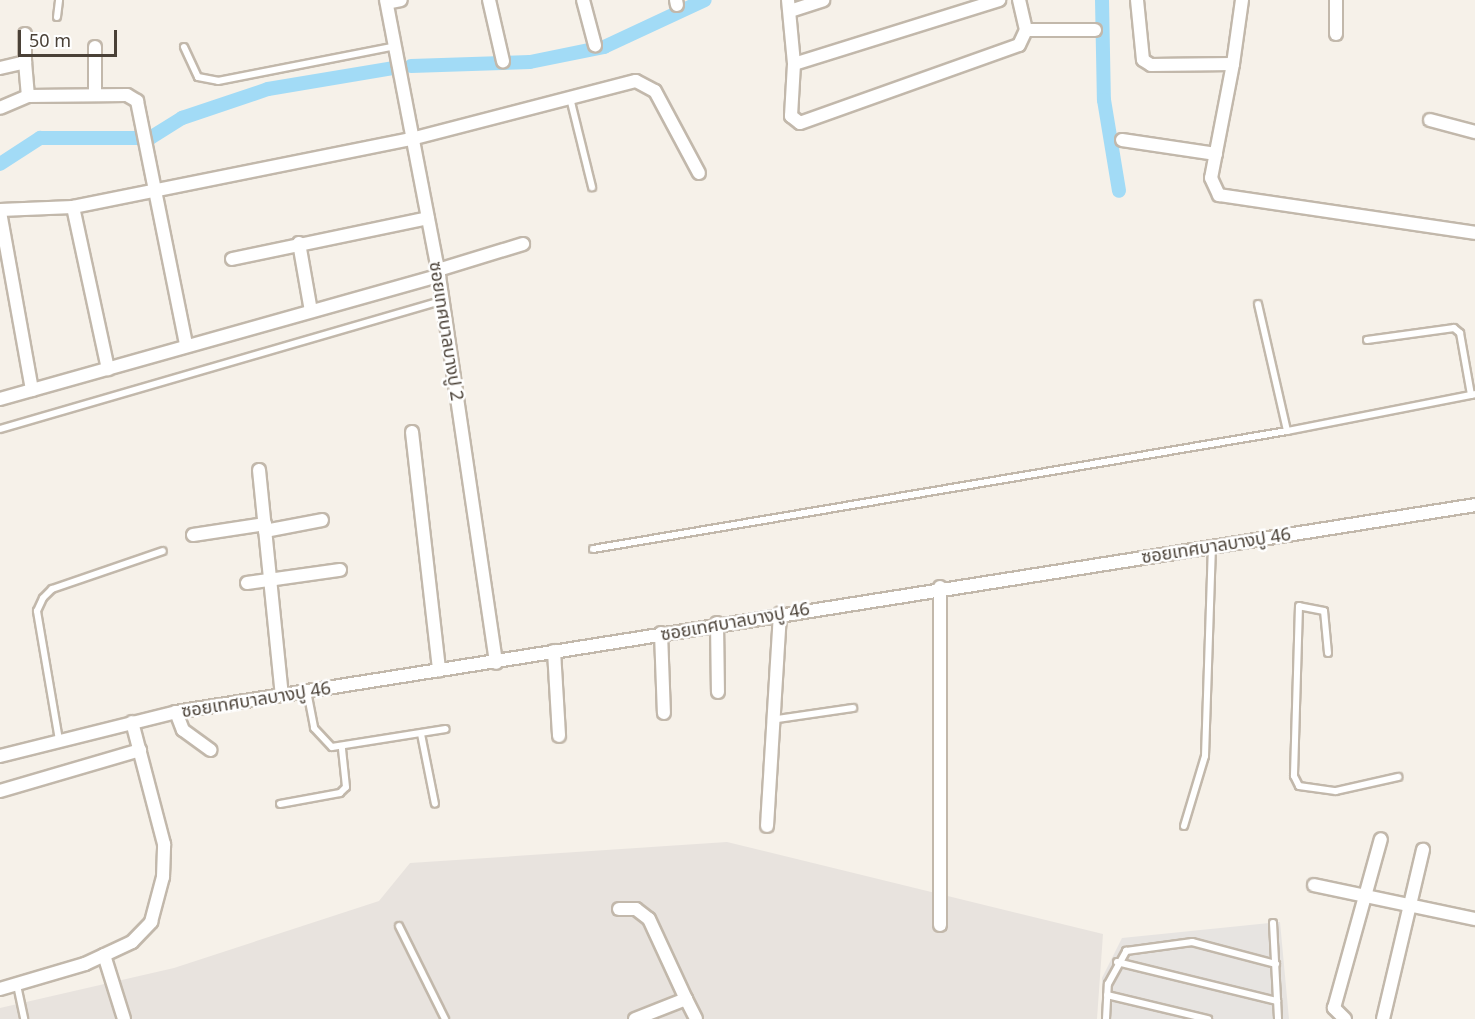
<!DOCTYPE html>
<html>
<head>
<meta charset="utf-8">
<style>
	body { margin:0 }
	#map { position:relative; width:1475px; height:1019px; overflow:hidden; background:#f6f1e9; font-family:"Noto Sans","Noto Sans Thai",sans-serif }
	div>[style] { position:absolute }
	[style*='--x'] { left:calc(var(--x)*1px); top:calc(var(--y)*1px); width:calc(var(--w)*1px); rotate:calc(var(--a)*1deg) }
	.industrial>* { inset:0; background:#e8e3de }
	.parking>* { inset:0; background:#e7e4e1 }
	.canal>* { height:14px; margin:-7px; padding:0 7px; transform-origin:7px; border-radius:7px; background:#a2dbf6 }
	.roads { filter:drop-shadow(2px 0 #c2b8ab) drop-shadow(-2px 0 #c2b8ab) drop-shadow(0 2px #c2b8ab) drop-shadow(0 -2px #c2b8ab) }
	.lane>* { height:6px; margin:-3px; padding:0 3px; transform-origin:3px; border-radius:3px; background:#fff }
	.street>* { height:12px; margin:-6px; padding:0 6px; transform-origin:6px; border-radius:6px; background:#fff }
	span { translate:-50% -50%; white-space:nowrap; text-align:center; line-height:1.15; -webkit-text-stroke:5px #fff; paint-order:stroke }
	.street-label { font-size:18px; color:#4a4137 }
	.scale { position:absolute; left:18px; top:30px; width:99px; height:27px; box-sizing:border-box; border:3px solid #4a4137; border-top:0; padding-left:8px; font-size:18px; line-height:21px; white-space:nowrap; color:#4a4137; -webkit-text-stroke:4px #fff; paint-order:stroke }
</style>
</head>
<body>
<div id="map">
	<div class="industrial">
		<div style="clip-path:polygon(727px 842px,1103px 934px,1097px 1019px,0 1019px,0 1008px,174px 968px,379px 901px,410px 863px)"></div>
	</div>
	<div class="parking">
		<div style="clip-path:polygon(1280px 922px,1289px 1019px,1105px 1019px,1102px 978px,1122px 938px)"></div>
	</div>
	<div class="canal">
		<div style="--x:1102;--y:0;--w:100;--a:88.9"></div>
		<div style="--x:1104;--y:100;--w:92;--a:80.6"></div>
		<div style="--x:411;--y:66;--w:119;--a:-1.9"></div>
		<div style="--x:530;--y:62;--w:76;--a:-11.5"></div>
		<div style="--x:604;--y:47;--w:111;--a:-25"></div>
		<div style="--x:0;--y:164;--w:48;--a:-33"></div>
		<div style="--x:40;--y:138;--w:110;--a:0"></div>
		<div style="--x:150;--y:138;--w:38;--a:-32"></div>
		<div style="--x:182;--y:118;--w:91;--a:-18.6"></div>
		<div style="--x:268;--y:89;--w:128;--a:-9.5"></div>
	</div>
	<div class="roads">
		<div class="lane">
			<div style="--x:57;--y:17;--w:17;--a:-83"></div>
			<div style="--x:184;--y:47;--w:33;--a:65"></div>
			<div style="--x:198;--y:77;--w:20;--a:11"></div>
			<div style="--x:218;--y:81;--w:181;--a:-11.1"></div>
			<div style="--x:570;--y:98;--w:92;--a:76.1"></div>
			<div style="--x:1258;--y:304;--w:130;--a:77.1"></div>
			<div style="--x:1367;--y:340;--w:88;--a:-7.9"></div>
			<div style="--x:1454;--y:328;--w:8;--a:40"></div>
			<div style="--x:1460;--y:333;--w:63;--a:79.9"></div>
			<div style="--x:0;--y:429;--w:460;--a:-16.2"></div>
			<div style="--x:593;--y:549;--w:704;--a:-9.65"></div>
			<div style="--x:1287;--y:431;--w:192;--a:-11.1"></div>
			<div style="--x:1328;--y:653;--w:42;--a:-95.4"></div>
			<div style="--x:1324;--y:611;--w:25;--a:-169"></div>
			<div style="--x:1299;--y:606;--w:170;--a:91.7"></div>
			<div style="--x:1294;--y:776;--w:11;--a:63"></div>
			<div style="--x:1299;--y:786;--w:37;--a:8"></div>
			<div style="--x:1336;--y:791;--w:64;--a:-12.7"></div>
			<div style="--x:307;--y:691;--w:38;--a:79"></div>
			<div style="--x:314;--y:728;--w:26;--a:47"></div>
			<div style="--x:332;--y:747;--w:115;--a:-9"></div>
			<div style="--x:777;--y:719;--w:77;--a:-8.2"></div>
			<div style="--x:421;--y:734;--w:71;--a:78.7"></div>
			<div style="--x:59;--y:740;--w:131;--a:-99.7"></div>
			<div style="--x:37;--y:611;--w:14;--a:-65"></div>
			<div style="--x:43;--y:598;--w:13;--a:-45"></div>
			<div style="--x:52;--y:589;--w:117;--a:-18.9"></div>
			<div style="--x:280;--y:804;--w:61;--a:-10.4"></div>
			<div style="--x:340;--y:793;--w:8;--a:-45"></div>
			<div style="--x:346;--y:787;--w:39;--a:-96"></div>
			<div style="--x:1184;--y:826;--w:73;--a:-73.3"></div>
			<div style="--x:1205;--y:756;--w:210;--a:-88.1"></div>
			<div style="--x:1273;--y:923;--w:96;--a:87"></div>
			<div style="--x:399;--y:926;--w:104;--a:63.7"></div>
			<div style="--x:1117;--y:962;--w:165;--a:13.7"></div>
			<div style="--x:17;--y:985;--w:35;--a:78"></div>
			<div style="--x:1107;--y:995;--w:104;--a:13.4"></div>
			<div style="--x:1106;--y:1019;--w:35;--a:-87"></div>
			<div style="--x:1108;--y:984;--w:38;--a:-61"></div>
			<div style="--x:1126;--y:951;--w:67;--a:-7.8"></div>
			<div style="--x:1192;--y:942;--w:87;--a:14.7"></div>
		</div>
		<div class="street">
			<div style="--x:386;--y:0;--w:281;--a:79.1"></div>
			<div style="--x:439;--y:276;--w:391;--a:81.6"></div>
			<div style="--x:489;--y:0;--w:63;--a:77.1"></div>
			<div style="--x:583;--y:0;--w:47;--a:75.1"></div>
			<div style="--x:676;--y:0;--w:5;--a:79"></div>
			<div style="--x:788;--y:0;--w:64;--a:84.6"></div>
			<div style="--x:794;--y:64;--w:52;--a:93.3"></div>
			<div style="--x:791;--y:116;--w:11;--a:38"></div>
			<div style="--x:800;--y:123;--w:232;--a:-19.6"></div>
			<div style="--x:1019;--y:45;--w:17;--a:-65"></div>
			<div style="--x:1026;--y:30;--w:31;--a:-103"></div>
			<div style="--x:1137;--y:0;--w:60;--a:84.3"></div>
			<div style="--x:1143;--y:60;--w:9;--a:32"></div>
			<div style="--x:1151;--y:65;--w:82;--a:-0.7"></div>
			<div style="--x:1233;--y:64;--w:116;--a:100.9"></div>
			<div style="--x:1211;--y:178;--w:19;--a:65"></div>
			<div style="--x:1219;--y:195;--w:259;--a:8.4"></div>
			<div style="--x:1336;--y:0;--w:34;--a:90"></div>
			<div style="--x:387;--y:3;--w:14;--a:-12"></div>
			<div style="--x:790;--y:11;--w:35;--a:-18"></div>
			<div style="--x:1026;--y:30;--w:69;--a:0"></div>
			<div style="--x:25;--y:62;--w:28;--a:-90"></div>
			<div style="--x:794;--y:64;--w:215;--a:-17.3"></div>
			<div style="--x:1233;--y:64;--w:65;--a:-82"></div>
			<div style="--x:0;--y:68;--w:26;--a:-13"></div>
			<div style="--x:25;--y:62;--w:34;--a:85"></div>
			<div style="--x:28;--y:96;--w:30;--a:157"></div>
			<div style="--x:95;--y:95;--w:48;--a:-90"></div>
			<div style="--x:28;--y:96;--w:99;--a:-0.6"></div>
			<div style="--x:127;--y:95;--w:12;--a:31"></div>
			<div style="--x:137;--y:101;--w:249;--a:78.6"></div>
			<div style="--x:1430;--y:120;--w:47;--a:14.9"></div>
			<div style="--x:1122;--y:140;--w:95;--a:8.5"></div>
			<div style="--x:73;--y:207;--w:166;--a:77.8"></div>
			<div style="--x:0;--y:210;--w:73;--a:-2.4"></div>
			<div style="--x:73;--y:207;--w:349;--a:-11.4"></div>
			<div style="--x:415;--y:138;--w:228;--a:-14.5"></div>
			<div style="--x:636;--y:81;--w:21;--a:28"></div>
			<div style="--x:655;--y:91;--w:93;--a:61.8"></div>
			<div style="--x:0;--y:212;--w:181;--a:79.8"></div>
			<div style="--x:299;--y:243;--w:69;--a:80"></div>
			<div style="--x:232;--y:259;--w:200;--a:-11.8"></div>
			<div style="--x:438;--y:270;--w:89;--a:-17"></div>
			<div style="--x:0;--y:399;--w:456;--a:-15.7"></div>
			<div style="--x:412;--y:432;--w:240;--a:83.5"></div>
			<div style="--x:259;--y:470;--w:226;--a:84.2"></div>
			<div style="--x:265;--y:531;--w:58;--a:-10.9"></div>
			<div style="--x:193;--y:535;--w:73;--a:-8.7"></div>
			<div style="--x:247;--y:583;--w:94;--a:-8"></div>
			<div style="--x:717;--y:623;--w:69;--a:89.2"></div>
			<div style="--x:661;--y:633;--w:80;--a:87.9"></div>
			<div style="--x:554;--y:651;--w:85;--a:86.6"></div>
			<div style="--x:176;--y:712;--w:19;--a:69"></div>
			<div style="--x:183;--y:730;--w:34;--a:36"></div>
			<div style="--x:0;--y:756;--w:181;--a:-14"></div>
			<div style="--x:176;--y:712;--w:1315;--a:-9.05"></div>
			<div style="--x:0;--y:791;--w:146;--a:-16.3"></div>
			<div style="--x:767;--y:826;--w:213;--a:-86.5"></div>
			<div style="--x:1314;--y:885;--w:165;--a:11.9"></div>
			<div style="--x:619;--y:909;--w:17;--a:0"></div>
			<div style="--x:636;--y:909;--w:16;--a:38"></div>
			<div style="--x:649;--y:919;--w:88;--a:65.2"></div>
			<div style="--x:940;--y:925;--w:338;--a:-90"></div>
			<div style="--x:104;--y:955;--w:67;--a:72.6"></div>
			<div style="--x:0;--y:989;--w:89;--a:-16.4"></div>
			<div style="--x:85;--y:964;--w:52;--a:-25.1"></div>
			<div style="--x:132;--y:942;--w:28;--a:-46"></div>
			<div style="--x:151;--y:922;--w:47;--a:-75.1"></div>
			<div style="--x:163;--y:877;--w:33;--a:-88"></div>
			<div style="--x:164;--y:844;--w:126;--a:-104.7"></div>
			<div style="--x:635;--y:1019;--w:55;--a:-21.4"></div>
			<div style="--x:686;--y:999;--w:22;--a:63"></div>
			<div style="--x:1345;--y:1019;--w:16;--a:-135"></div>
			<div style="--x:1334;--y:1008;--w:175;--a:-74.5"></div>
			<div style="--x:1383;--y:1019;--w:174;--a:-76.7"></div>
		</div>
	</div>
	<div class="street-label">
		<span style="left:447px;top:331px;rotate:81deg">ซอยเทศบาลบางปู 2</span>
		<span style="left:1216px;top:545px;rotate:-9deg">ซอยเทศบาลบางปู 46</span>
		<span style="left:735px;top:621px;rotate:-10deg">ซอยเทศบาลบางปู 46</span>
		<span style="left:256px;top:699px;rotate:-9deg">ซอยเทศบาลบางปู 46</span>
	</div>
	<div class="scale">50 m</div>
</div>
</body>
</html>
